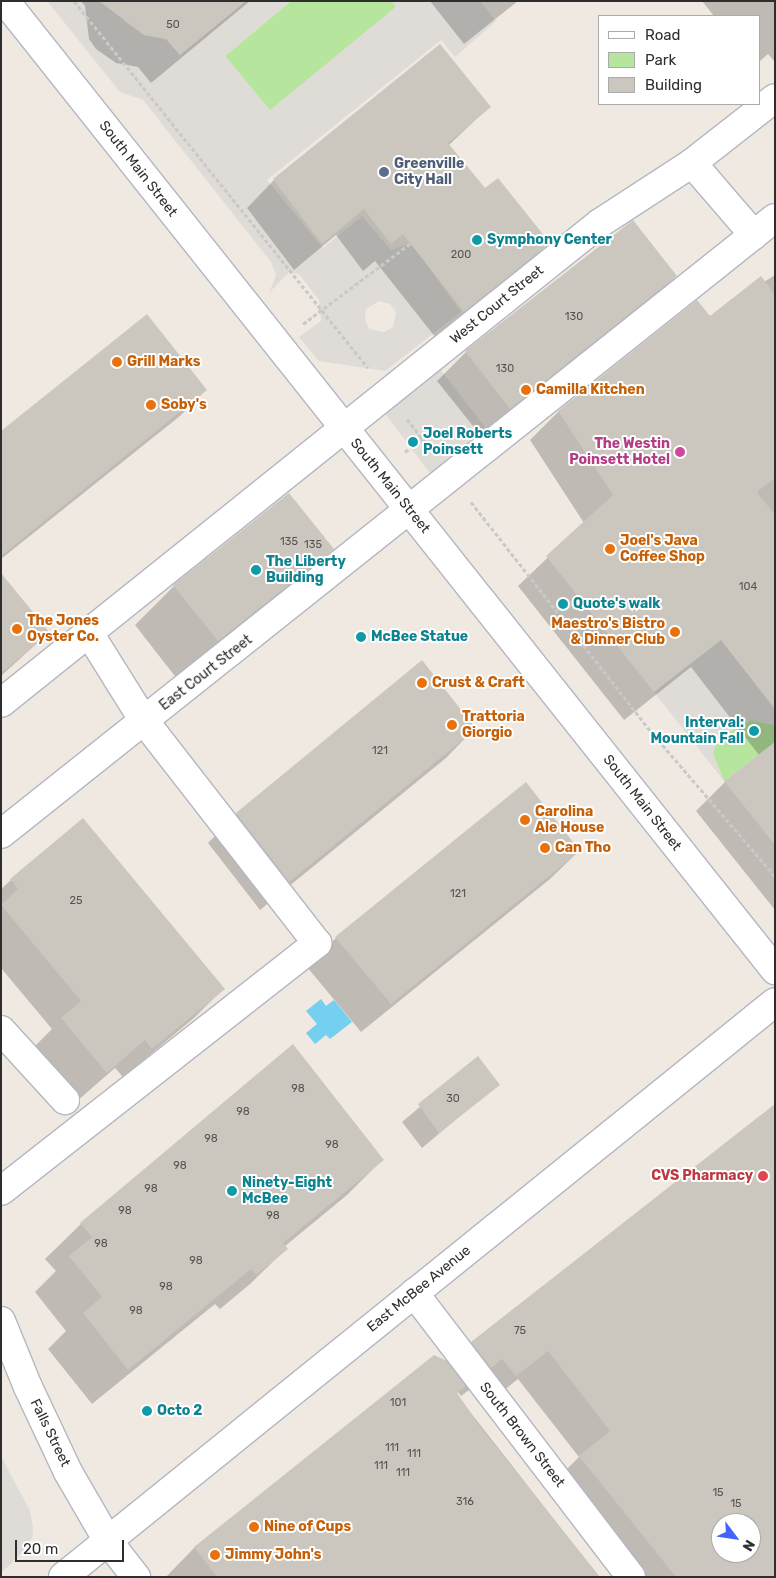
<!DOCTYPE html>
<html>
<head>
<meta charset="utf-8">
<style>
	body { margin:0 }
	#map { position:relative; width:776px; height:1578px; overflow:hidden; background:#efe9e1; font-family:Rubik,sans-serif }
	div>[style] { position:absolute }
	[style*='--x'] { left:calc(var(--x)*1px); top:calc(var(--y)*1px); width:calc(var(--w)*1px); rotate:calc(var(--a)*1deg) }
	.green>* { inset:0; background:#b6e59e }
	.plaza>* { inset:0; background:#dfdcd8 }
	.water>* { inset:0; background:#75cff0 }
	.shadow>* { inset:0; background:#0003 }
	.building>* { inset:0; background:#cbc7bf }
	.path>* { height:3px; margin-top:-1.5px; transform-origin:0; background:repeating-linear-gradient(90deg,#c9c9c9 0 4px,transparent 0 6.5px) }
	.roads { filter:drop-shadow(1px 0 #b4b7c1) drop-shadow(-1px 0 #b4b7c1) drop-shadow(0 1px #b4b7c1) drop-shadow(0 -1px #b4b7c1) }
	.minor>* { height:28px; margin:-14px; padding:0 14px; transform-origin:14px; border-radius:14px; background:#fff }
	.dots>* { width:14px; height:14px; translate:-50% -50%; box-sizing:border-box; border:2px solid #fff; border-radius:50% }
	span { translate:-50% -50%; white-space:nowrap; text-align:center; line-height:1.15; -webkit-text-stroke:4px #fff; paint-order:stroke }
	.number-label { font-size:11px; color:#555452 }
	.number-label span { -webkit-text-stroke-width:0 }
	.service-label { font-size:14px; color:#4e5e75; font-weight:700 }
	.left { translate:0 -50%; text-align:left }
	.street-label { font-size:14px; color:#2e2e2e }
	.culture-label { font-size:14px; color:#0d838f; font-weight:700 }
	.right { translate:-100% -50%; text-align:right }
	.food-label { font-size:14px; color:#c56008; font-weight:700 }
	.hotel-label { font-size:14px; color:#b23c85; font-weight:700 }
	.health-label { font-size:14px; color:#be3a42; font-weight:700 }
	.frame { position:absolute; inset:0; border:2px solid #2e2e2e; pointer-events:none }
	.legend { position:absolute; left:598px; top:15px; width:162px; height:90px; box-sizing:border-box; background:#fff; border:1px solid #ababab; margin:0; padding:6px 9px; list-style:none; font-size:15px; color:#2e2e2e }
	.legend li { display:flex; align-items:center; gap:10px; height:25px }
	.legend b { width:25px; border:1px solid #ababab }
	.north { position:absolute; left:711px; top:1513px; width:50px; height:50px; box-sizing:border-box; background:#fff; border:1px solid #ababab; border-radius:50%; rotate:121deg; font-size:14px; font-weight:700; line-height:20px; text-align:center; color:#2e2e2e }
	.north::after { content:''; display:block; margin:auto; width:18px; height:22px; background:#4264fb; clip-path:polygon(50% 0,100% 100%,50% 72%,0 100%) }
	.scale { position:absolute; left:15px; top:1540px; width:109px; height:22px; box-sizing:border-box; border:2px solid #2e2e2e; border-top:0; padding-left:6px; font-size:15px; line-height:18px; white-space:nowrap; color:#2e2e2e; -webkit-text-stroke:4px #fff; paint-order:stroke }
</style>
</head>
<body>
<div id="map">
	<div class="green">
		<div style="clip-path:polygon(291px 1px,392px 1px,396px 7px,270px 111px,225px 56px)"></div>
		<div style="clip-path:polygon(751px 720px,775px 725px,775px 742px,724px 781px,713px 754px,715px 746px,727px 732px)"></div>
	</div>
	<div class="plaza">
		<div style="clip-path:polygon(evenodd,47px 1px,115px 1px,124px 21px,144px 35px,166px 39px,180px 55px,246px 1px,291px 1px,225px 56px,270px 110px,396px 7px,392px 1px,480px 1px,496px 21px,455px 57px,441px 40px,267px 180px,323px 248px,362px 216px,391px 250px,411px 243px,461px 312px,385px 371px,319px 361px,299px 337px,321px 321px,319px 300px,299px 274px,289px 272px,269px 293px,276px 275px,271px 262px,143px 100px,120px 92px,47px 1px,379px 301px,390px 304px,396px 312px,393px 327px,384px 332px,369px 329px,365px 320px,366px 309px,379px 301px)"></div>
		<div style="clip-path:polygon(440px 369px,492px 436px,435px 480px,384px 412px)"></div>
		<div style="clip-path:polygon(721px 640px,775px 709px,775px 725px,751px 720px,739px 724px,715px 746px,713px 754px,724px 781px,654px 692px)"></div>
		<div style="clip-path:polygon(1px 1456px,30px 1511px,33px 1528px,32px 1538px,26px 1549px,1px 1573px)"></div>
	</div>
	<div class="water">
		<div style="clip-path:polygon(321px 999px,326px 1006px,334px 1000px,352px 1022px,330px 1039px,326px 1035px,315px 1044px,306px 1033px,317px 1024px,306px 1011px)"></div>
	</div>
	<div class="shadow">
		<div style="clip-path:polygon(81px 1px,250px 1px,151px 83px,138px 67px,116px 63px,96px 49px,89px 39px,85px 6px)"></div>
		<div style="clip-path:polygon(430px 1px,518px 1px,464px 44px)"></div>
		<div style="clip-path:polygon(702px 1px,775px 1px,775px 62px,768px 54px,760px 61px,760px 16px,714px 16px)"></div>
		<div style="clip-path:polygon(489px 107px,448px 146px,485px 190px,548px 243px,521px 271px,436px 338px,375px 261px,363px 271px,336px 235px,294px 270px,247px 208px,274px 180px)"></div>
		<div style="clip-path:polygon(633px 222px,676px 276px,647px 304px,481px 436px,437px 381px,466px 352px)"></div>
		<div style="clip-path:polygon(775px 275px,775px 910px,696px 811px,725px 782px,759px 755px,691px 667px,624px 720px,518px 586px,584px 523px,530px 440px,559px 411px)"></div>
		<div style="clip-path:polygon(206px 390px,180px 416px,1px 559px,1px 433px)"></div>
		<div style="clip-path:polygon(288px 494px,332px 549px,293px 588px,178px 680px,135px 625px,174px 586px)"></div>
		<div style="clip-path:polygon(1px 575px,48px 633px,1px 676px)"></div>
		<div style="clip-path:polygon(422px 662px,474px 729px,446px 758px,260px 910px,208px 843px,237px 814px)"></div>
		<div style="clip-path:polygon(579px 851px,550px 879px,361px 1032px,307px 967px,336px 938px)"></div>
		<div style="clip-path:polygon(11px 880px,223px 989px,194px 1018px,123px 1077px,115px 1068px,77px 1101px,33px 1048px,52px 1029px,1px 968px,1px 889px)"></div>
		<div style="clip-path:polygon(478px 1058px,498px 1084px,422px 1148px,402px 1122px)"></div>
		<div style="clip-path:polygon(evenodd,775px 1107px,775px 1577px,624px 1577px,551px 1485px,579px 1457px,518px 1379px,487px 1404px,473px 1387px,461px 1396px,458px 1392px,456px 1394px,599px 1577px,166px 1577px,194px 1548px,434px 1357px,449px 1366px,472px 1343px,775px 1107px,721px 1523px,751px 1523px,751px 1553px,721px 1553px,721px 1523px)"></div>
		<div style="clip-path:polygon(382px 1160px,347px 1195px,284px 1247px,286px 1249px,250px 1284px,220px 1309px,215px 1304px,92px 1404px,48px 1349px,66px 1331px,35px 1292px,56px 1271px,45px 1259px,81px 1224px)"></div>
	</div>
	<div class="building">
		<div style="clip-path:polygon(99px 1px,246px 1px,180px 55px,166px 39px,144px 35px)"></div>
		<div style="clip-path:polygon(440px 44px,491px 107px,448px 143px,485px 188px,498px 178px,550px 243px,464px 312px,403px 234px,391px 244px,364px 209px,322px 244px,273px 179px)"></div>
		<div style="clip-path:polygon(633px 220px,677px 276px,510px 409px,465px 351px)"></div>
		<div style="clip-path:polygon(761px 276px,775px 295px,775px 478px,757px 492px,775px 515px,775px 709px,721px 640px,654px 692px,546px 556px,613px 495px,558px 411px,697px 300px,710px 316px)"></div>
		<div style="clip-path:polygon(147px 314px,207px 390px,1px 556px,1px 431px)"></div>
		<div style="clip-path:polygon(289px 493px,334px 549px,218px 641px,173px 585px)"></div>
		<div style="clip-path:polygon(1px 573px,50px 633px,1px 673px)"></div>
		<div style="clip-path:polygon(422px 660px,476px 729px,289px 882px,236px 813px)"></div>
		<div style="clip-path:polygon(775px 742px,775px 845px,724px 781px)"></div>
		<div style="clip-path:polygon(526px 782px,580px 851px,391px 1004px,335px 937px)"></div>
		<div style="clip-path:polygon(83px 818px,225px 989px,152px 1049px,145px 1040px,107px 1073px,61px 1018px,81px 1001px,1px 905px,18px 889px,10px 879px)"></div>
		<div style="clip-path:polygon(293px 1044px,384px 1160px,283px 1243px,288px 1249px,256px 1275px,251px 1269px,128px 1370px,83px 1313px,102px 1297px,69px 1256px,92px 1237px,80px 1223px)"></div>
		<div style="clip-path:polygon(478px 1056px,500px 1085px,439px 1133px,418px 1104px)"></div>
		<div style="clip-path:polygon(evenodd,775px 1104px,775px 1577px,676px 1577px,579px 1456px,610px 1431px,548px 1351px,516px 1376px,502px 1359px,491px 1368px,471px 1342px,775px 1104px,721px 1523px,751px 1523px,751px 1553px,721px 1553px,721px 1523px)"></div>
		<div style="clip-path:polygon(434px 1355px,447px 1361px,466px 1386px,457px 1393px,481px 1428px,600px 1577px,217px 1577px,194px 1547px)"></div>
	</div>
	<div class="path">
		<div style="--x:74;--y:1;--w:470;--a:51.3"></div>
		<div style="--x:303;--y:324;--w:135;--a:-36.9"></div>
		<div style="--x:407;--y:419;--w:39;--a:52"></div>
		<div style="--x:405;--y:452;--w:22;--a:-39"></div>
		<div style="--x:471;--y:502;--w:296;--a:51.9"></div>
		<div style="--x:654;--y:735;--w:186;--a:49.4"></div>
	</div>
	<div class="roads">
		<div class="minor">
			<div style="--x:5;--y:1;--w:1238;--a:51.53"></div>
			<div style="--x:692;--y:163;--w:95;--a:49.3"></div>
			<div style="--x:1;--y:703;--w:768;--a:-38.71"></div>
			<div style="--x:600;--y:223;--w:110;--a:-33.1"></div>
			<div style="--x:692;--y:163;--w:105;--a:-38.1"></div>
			<div style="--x:1;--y:834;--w:989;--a:-38.52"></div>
			<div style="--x:1;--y:1030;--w:95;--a:47.6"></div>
			<div style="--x:1;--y:1191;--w:402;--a:-38.1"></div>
			<div style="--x:317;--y:943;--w:281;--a:-127.9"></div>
			<div style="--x:144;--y:721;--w:104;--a:-122"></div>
			<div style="--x:414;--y:1293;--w:357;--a:52.6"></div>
			<div style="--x:1;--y:1321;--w:71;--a:67.8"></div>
			<div style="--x:28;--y:1387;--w:94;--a:64.8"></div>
			<div style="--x:68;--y:1472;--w:80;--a:59.9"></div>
			<div style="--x:108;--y:1541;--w:46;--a:52.1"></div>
			<div style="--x:63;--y:1577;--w:915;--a:-38.92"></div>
		</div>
	</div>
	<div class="dots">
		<div style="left:384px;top:172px;background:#5c6f8a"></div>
		<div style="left:477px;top:240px;background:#0f9aa8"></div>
		<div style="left:117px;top:362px;background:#e8710a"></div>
		<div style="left:526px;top:390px;background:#e8710a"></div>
		<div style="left:151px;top:405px;background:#e8710a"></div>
		<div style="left:413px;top:442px;background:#0f9aa8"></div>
		<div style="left:680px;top:452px;background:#d1479c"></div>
		<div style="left:610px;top:549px;background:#e8710a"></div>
		<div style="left:256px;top:570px;background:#0f9aa8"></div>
		<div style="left:563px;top:604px;background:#0f9aa8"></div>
		<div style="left:17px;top:629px;background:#e8710a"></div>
		<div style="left:675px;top:632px;background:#e8710a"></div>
		<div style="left:361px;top:637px;background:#0f9aa8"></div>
		<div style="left:422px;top:683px;background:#e8710a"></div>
		<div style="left:452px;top:725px;background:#e8710a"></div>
		<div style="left:754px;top:731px;background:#0f9aa8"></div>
		<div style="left:525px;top:820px;background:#e8710a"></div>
		<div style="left:545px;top:848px;background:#e8710a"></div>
		<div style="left:763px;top:1176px;background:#e0444e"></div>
		<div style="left:232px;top:1191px;background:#0f9aa8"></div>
		<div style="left:147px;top:1411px;background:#0f9aa8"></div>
		<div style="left:254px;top:1527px;background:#e8710a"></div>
		<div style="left:215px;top:1555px;background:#e8710a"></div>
	</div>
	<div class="number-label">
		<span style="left:173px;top:25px">50</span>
		<span style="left:461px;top:255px">200</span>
		<span style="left:574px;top:317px">130</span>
		<span style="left:505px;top:369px">130</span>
		<span style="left:289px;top:542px">135</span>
		<span style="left:313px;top:545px">135</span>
		<span style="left:748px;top:587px">104</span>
		<span style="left:380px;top:751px">121</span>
		<span style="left:458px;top:894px">121</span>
		<span style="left:76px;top:901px">25</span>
		<span style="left:298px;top:1089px">98</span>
		<span style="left:453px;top:1099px">30</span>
		<span style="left:243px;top:1112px">98</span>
		<span style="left:211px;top:1139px">98</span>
		<span style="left:332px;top:1145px">98</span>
		<span style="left:180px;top:1166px">98</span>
		<span style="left:151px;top:1189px">98</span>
		<span style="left:125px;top:1211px">98</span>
		<span style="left:273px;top:1216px">98</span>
		<span style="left:101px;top:1244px">98</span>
		<span style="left:196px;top:1261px">98</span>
		<span style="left:166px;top:1287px">98</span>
		<span style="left:136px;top:1311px">98</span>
		<span style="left:520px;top:1331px">75</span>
		<span style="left:398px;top:1403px">101</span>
		<span style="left:392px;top:1448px">111</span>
		<span style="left:414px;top:1454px">111</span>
		<span style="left:381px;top:1466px">111</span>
		<span style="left:403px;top:1473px">111</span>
		<span style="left:718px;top:1493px">15</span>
		<span style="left:465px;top:1502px">316</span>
		<span style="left:736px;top:1504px">15</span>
	</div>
	<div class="service-label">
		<span class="left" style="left:394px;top:172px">Greenville<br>City Hall</span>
	</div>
	<div class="street-label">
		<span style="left:138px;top:169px;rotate:52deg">South Main Street</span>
		<span style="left:497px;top:305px;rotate:-39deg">West Court Street</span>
		<span style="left:390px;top:486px;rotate:51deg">South Main Street</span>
		<span style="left:206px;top:673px;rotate:-38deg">East Court Street</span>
		<span style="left:642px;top:803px;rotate:52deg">South Main Street</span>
		<span style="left:419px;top:1289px;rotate:-39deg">East McBee Avenue</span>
		<span style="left:50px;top:1433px;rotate:64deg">Falls Street</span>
		<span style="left:522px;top:1435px;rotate:52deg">South Brown Street</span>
	</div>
	<div class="culture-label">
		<span class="left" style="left:487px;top:240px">Symphony Center</span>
		<span class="left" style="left:423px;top:442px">Joel Roberts<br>Poinsett</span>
		<span class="left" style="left:266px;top:570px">The Liberty<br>Building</span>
		<span class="left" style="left:573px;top:604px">Quote's walk</span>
		<span class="left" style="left:371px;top:637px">McBee Statue</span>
		<span class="right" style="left:744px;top:731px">Interval:<br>Mountain Fall</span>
		<span class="left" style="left:242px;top:1191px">Ninety-Eight<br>McBee</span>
		<span class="left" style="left:157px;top:1411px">Octo 2</span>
	</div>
	<div class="food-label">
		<span class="left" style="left:127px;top:362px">Grill Marks</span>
		<span class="left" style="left:536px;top:390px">Camilla Kitchen</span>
		<span class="left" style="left:161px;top:405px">Soby's</span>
		<span class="left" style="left:620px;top:549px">Joel's Java<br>Coffee Shop</span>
		<span class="left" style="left:27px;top:629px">The Jones<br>Oyster Co.</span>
		<span class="right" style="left:665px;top:632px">Maestro's Bistro<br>&amp; Dinner Club</span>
		<span class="left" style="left:432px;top:683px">Crust &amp; Craft</span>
		<span class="left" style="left:462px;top:725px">Trattoria<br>Giorgio</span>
		<span class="left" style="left:535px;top:820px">Carolina<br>Ale House</span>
		<span class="left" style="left:555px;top:848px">Can Tho</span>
		<span class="left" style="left:264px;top:1527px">Nine of Cups</span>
		<span class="left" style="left:225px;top:1555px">Jimmy John's</span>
	</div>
	<div class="hotel-label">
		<span class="right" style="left:670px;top:452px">The Westin<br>Poinsett Hotel</span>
	</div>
	<div class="health-label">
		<span class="right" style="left:753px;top:1176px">CVS Pharmacy</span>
	</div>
	<div class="frame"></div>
	<ul class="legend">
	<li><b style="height:6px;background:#fff"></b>Road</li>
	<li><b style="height:14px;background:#b6e59e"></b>Park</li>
	<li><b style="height:14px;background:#cbc7bf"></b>Building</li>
	</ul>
	<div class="north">N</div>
	<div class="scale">20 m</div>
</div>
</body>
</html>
